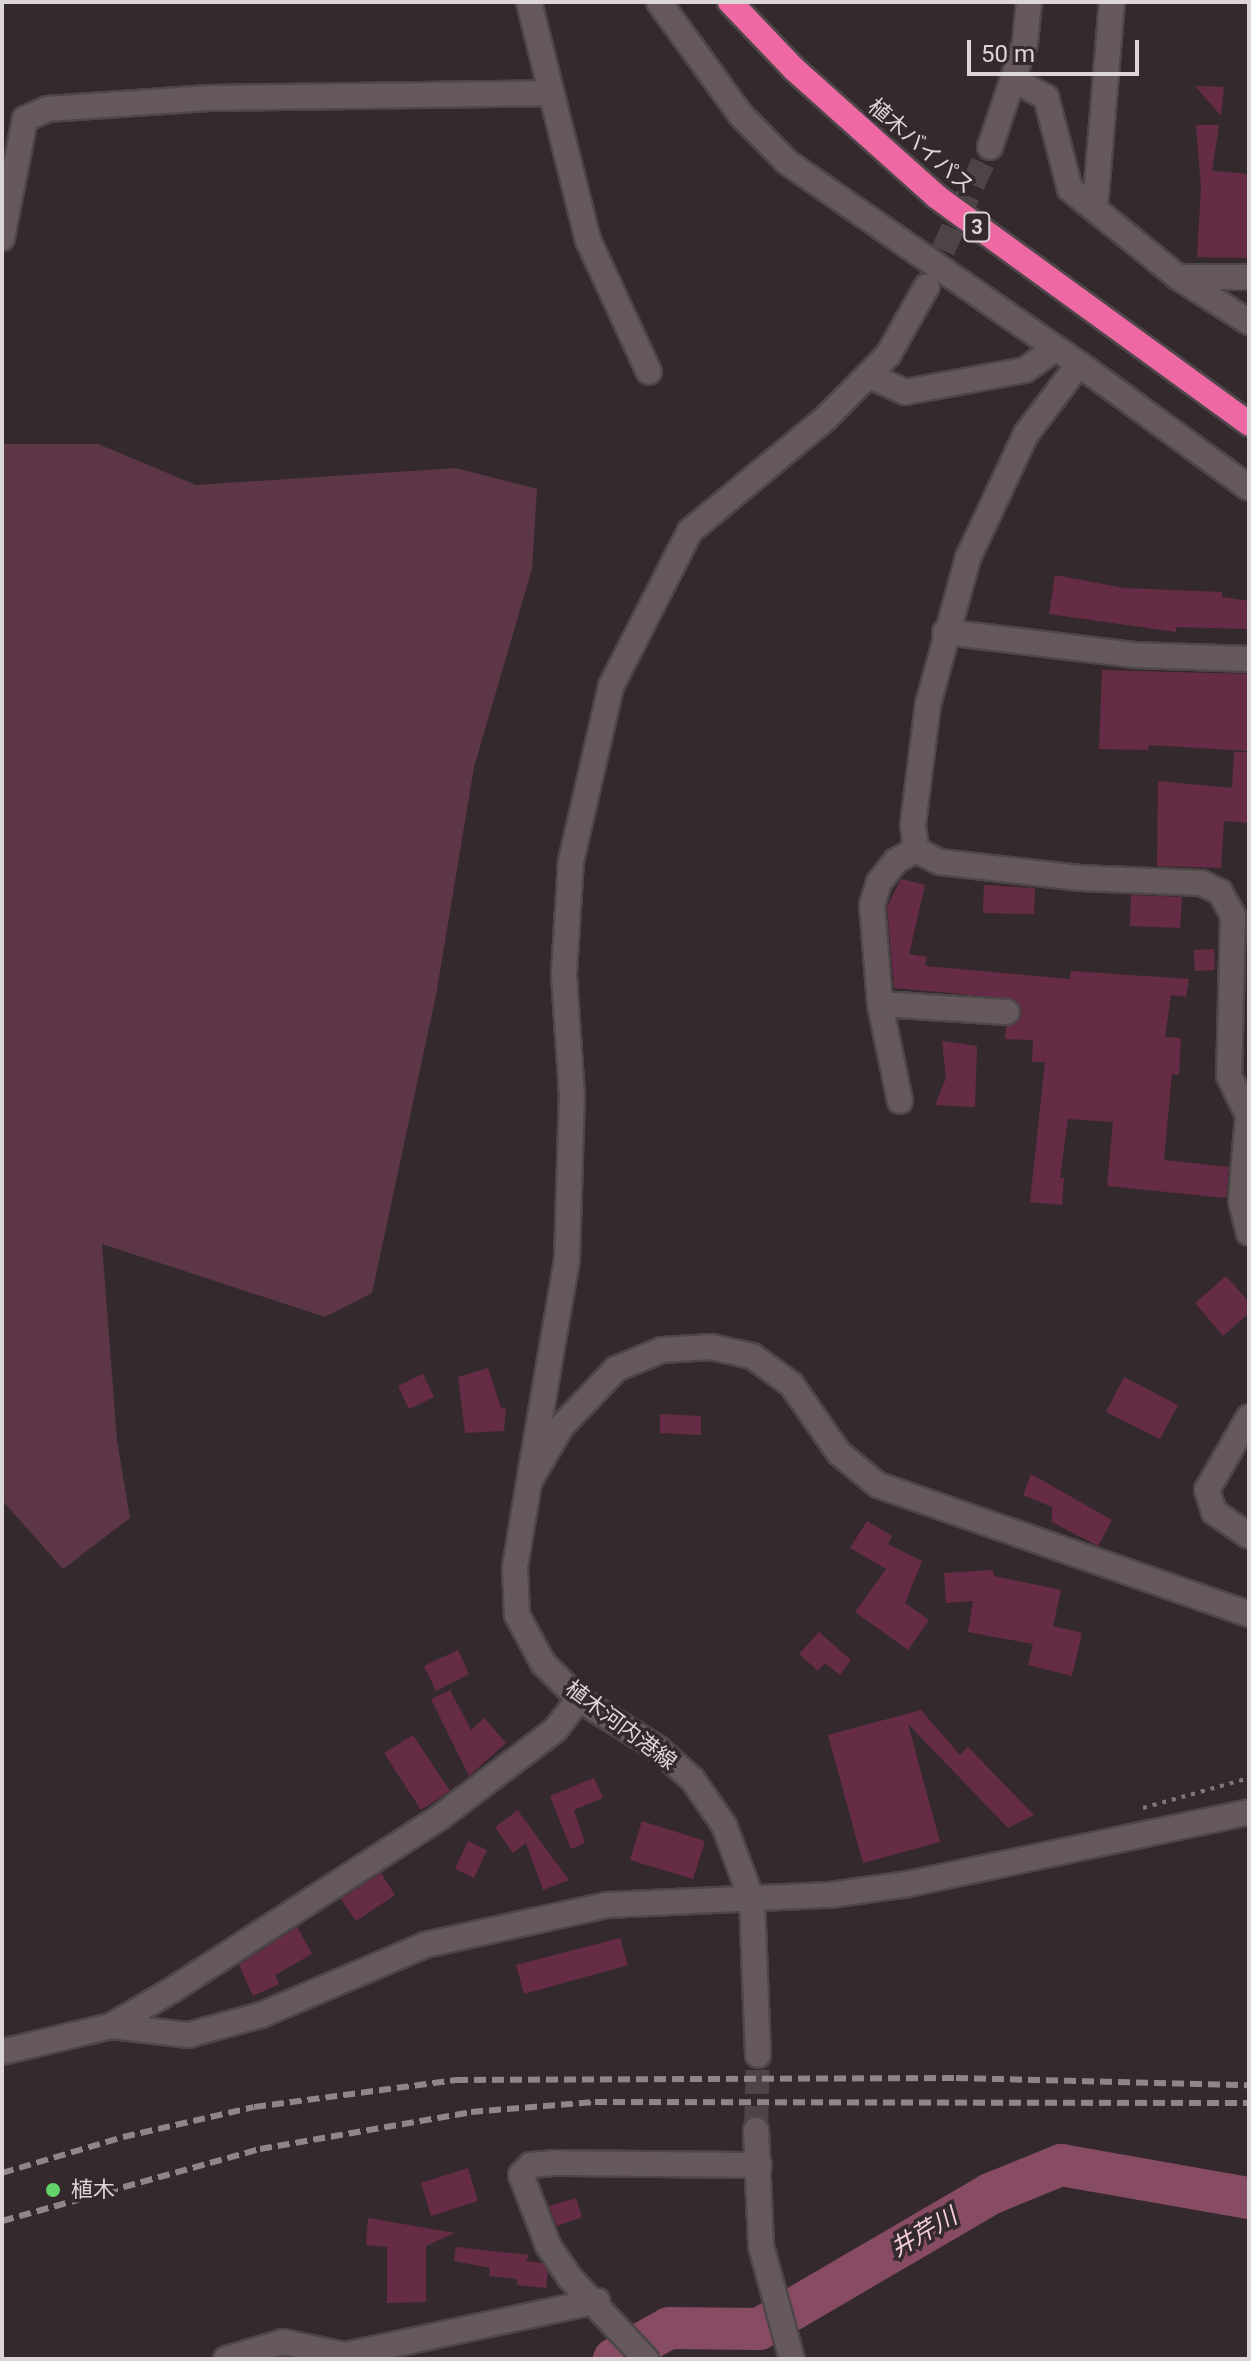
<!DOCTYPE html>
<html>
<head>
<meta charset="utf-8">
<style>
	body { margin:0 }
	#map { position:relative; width:1251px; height:2361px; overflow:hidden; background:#342a2e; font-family:Roboto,"Noto Sans JP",sans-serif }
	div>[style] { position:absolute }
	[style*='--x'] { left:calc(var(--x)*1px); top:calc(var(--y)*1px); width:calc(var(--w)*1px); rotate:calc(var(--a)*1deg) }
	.green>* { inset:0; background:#5d3747 }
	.river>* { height:42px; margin:-21px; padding:0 21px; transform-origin:21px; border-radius:21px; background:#884b64 }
	.building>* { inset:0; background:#662c45 }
	.street-tunnel>* { height:24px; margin-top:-12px; transform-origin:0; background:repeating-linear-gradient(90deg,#4d4448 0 24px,transparent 0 36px) }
	.secondary-tunnel>* { height:24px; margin-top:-12px; transform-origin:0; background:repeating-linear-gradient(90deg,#4d4448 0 24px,transparent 0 36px) }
	.path>* { height:4px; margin-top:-2px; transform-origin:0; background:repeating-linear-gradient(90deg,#80777a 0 4px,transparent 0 10px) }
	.roads { filter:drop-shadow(2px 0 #4e4648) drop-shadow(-2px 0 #4e4648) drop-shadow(0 2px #4e4648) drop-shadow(0 -2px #4e4648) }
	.street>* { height:24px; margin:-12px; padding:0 12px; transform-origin:12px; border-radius:12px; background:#65595d }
	.secondary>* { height:24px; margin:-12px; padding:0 12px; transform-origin:12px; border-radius:12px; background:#65595d }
	.highway>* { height:24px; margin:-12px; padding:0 12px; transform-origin:12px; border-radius:12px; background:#ee68a4 }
	.rail>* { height:6px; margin-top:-3px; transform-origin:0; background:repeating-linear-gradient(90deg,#8f8689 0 12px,transparent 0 18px) }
	.dots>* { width:22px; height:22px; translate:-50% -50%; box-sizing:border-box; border:4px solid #342a2e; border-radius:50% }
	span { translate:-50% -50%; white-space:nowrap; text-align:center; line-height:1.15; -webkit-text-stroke:7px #342a2e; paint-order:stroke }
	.shield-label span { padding:2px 6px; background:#342a2e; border:2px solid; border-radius:6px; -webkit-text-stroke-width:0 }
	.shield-label { font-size:20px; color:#ddd6d8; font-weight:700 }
	.street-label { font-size:22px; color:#ddd6d8 }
	.poi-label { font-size:22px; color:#ddd6d8 }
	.left { translate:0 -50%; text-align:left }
	.water-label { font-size:24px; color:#f5cedc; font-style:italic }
	.frame { position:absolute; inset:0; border:4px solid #ddd6d8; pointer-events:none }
	.scale { position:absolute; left:967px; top:40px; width:172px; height:36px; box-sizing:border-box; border:4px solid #ddd6d8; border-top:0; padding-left:10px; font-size:24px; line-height:28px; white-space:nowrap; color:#ddd6d8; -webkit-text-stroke:6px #342a2e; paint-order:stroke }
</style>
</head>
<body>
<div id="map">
	<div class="green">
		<div style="clip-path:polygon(2px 444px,98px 444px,196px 485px,456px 468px,537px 489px,532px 569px,474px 767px,436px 995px,372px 1293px,325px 1317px,102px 1244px,117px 1440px,130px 1518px,63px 1569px,2px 1500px)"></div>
	</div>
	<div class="river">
		<div style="--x:614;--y:2359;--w:63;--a:-29.4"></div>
		<div style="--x:669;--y:2328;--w:90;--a:0.6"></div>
		<div style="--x:759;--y:2329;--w:268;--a:-30.3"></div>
		<div style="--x:990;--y:2194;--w:77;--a:-22.2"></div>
		<div style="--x:1061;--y:2165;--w:191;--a:10"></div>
	</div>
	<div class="building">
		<div style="clip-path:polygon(1195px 86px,1224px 87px,1221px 116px)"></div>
		<div style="clip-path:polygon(1196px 125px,1219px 125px,1212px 171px,1249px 174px,1249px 258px,1197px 257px,1201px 188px)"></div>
		<div style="clip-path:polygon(1055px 575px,1124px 588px,1222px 592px,1222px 597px,1249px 601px,1249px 629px,1176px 627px,1176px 632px,1049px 614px)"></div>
		<div style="clip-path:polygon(1102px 670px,1249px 674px,1249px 751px,1149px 745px,1148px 750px,1099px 749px)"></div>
		<div style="clip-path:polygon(1234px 752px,1249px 752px,1249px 823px,1224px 821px,1221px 868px,1157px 866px,1158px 781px,1232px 788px)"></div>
		<div style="clip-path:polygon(901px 879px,925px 885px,909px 954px,927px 957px,925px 966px,1070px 979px,1071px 971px,1189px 979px,1186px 997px,1171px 995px,1165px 1037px,1181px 1038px,1179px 1075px,1172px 1074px,1164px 1160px,1229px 1167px,1226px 1198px,1107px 1186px,1113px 1122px,1068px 1119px,1060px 1178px,1064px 1178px,1062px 1205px,1030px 1202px,1045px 1062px,1032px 1062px,1033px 1040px,1005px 1039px,1006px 1027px,1022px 1014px,1015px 999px,894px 988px,887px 907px)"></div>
		<div style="clip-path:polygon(984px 885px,1035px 888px,1034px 914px,983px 913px)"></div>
		<div style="clip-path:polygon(1131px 895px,1182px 897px,1180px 928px,1130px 926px)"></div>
		<div style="clip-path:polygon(1214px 949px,1215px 970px,1195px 971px,1194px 950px)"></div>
		<div style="clip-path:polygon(942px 1041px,977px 1046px,975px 1107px,935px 1105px,946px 1078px)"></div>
		<div style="clip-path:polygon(1226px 1276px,1249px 1302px,1249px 1313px,1223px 1336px,1195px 1303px)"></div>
		<div style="clip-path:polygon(488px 1368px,501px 1408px,506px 1407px,504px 1431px,465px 1433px,458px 1377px)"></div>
		<div style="clip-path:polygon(423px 1374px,434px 1397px,409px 1409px,398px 1386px)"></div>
		<div style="clip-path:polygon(1124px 1377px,1178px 1405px,1160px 1439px,1106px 1412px)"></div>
		<div style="clip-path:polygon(660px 1414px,701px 1416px,701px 1435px,660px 1433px)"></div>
		<div style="clip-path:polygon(1031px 1474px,1112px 1520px,1098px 1546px,1052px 1522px,1052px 1507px,1023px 1495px)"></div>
		<div style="clip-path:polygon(867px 1521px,892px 1536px,888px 1544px,922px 1561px,905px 1603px,929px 1620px,908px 1650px,855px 1612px,886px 1569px,850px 1548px)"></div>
		<div style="clip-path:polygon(993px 1570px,994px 1576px,1061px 1590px,1053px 1626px,1082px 1633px,1072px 1676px,1028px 1665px,1033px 1644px,968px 1632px,973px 1601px,946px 1603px,944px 1573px)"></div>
		<div style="clip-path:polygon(819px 1632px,851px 1660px,840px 1675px,825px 1663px,818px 1671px,799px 1654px)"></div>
		<div style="clip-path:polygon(458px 1650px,469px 1674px,436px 1691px,424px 1666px)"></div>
		<div style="clip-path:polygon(450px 1690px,471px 1730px,484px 1718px,506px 1743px,469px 1776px,431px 1699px)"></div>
		<div style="clip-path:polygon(921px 1710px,960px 1755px,968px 1747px,1034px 1815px,1008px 1828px,908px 1724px,940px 1842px,863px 1863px,828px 1735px)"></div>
		<div style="clip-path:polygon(413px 1735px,450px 1791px,421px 1810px,384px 1753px)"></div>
		<div style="clip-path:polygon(594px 1778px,603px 1798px,574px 1810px,585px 1843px,571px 1849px,550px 1796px)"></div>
		<div style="clip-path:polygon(518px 1810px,521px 1815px,569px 1880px,543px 1890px,526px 1843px,513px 1853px,495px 1827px)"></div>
		<div style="clip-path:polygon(642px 1821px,705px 1841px,693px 1879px,630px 1860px)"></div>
		<div style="clip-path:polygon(468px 1841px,487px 1850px,474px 1878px,455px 1869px)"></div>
		<div style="clip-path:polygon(381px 1873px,395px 1895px,356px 1921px,341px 1899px)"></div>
		<div style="clip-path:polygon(297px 1927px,312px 1954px,275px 1975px,279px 1984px,253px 1996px,239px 1965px)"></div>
		<div style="clip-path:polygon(620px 1938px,628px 1965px,524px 1994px,516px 1965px)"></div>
		<div style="clip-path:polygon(468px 2168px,478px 2201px,431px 2216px,421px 2183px)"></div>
		<div style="clip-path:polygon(576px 2198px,582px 2217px,557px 2226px,549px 2206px)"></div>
		<div style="clip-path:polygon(368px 2218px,455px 2233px,426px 2246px,426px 2302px,387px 2303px,387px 2247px,366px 2245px)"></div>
		<div style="clip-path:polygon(456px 2247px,529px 2255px,526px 2261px,542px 2263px,548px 2271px,546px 2288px,517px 2285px,517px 2279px,489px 2276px,490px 2268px,454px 2261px)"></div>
	</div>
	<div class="street-tunnel">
		<div style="--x:928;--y:283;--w:149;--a:-65.5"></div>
	</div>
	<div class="secondary-tunnel">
		<div style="--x:756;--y:2130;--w:75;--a:-88.5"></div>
	</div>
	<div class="path">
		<div style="--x:1143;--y:1808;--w:110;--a:-15.8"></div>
	</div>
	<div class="roads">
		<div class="street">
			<div style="--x:529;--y:2;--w:245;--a:76.1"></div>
			<div style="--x:588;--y:240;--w:145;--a:65.2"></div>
			<div style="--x:659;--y:2;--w:138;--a:54.1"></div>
			<div style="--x:740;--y:114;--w:67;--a:45.6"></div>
			<div style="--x:787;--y:162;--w:355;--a:34.7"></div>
			<div style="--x:1079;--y:364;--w:88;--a:127.1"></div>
			<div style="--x:1026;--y:434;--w:137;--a:115.1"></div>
			<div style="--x:968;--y:558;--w:151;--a:105.3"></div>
			<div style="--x:928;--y:704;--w:122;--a:97.1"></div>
			<div style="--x:913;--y:825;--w:25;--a:83"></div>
			<div style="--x:916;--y:850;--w:27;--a:27"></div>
			<div style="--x:940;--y:862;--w:141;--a:6.5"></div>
			<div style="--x:1080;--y:878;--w:121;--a:2.4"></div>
			<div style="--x:1201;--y:883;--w:21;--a:25"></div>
			<div style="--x:1220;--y:892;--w:26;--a:61"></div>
			<div style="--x:1233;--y:915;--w:161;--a:91.4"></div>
			<div style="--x:1229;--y:1076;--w:43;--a:64"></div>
			<div style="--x:1248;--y:1115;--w:86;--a:94.7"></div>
			<div style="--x:1241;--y:1201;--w:33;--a:76"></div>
			<div style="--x:1013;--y:79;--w:38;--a:29"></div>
			<div style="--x:1046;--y:97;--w:95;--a:75.4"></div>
			<div style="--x:1070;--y:189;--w:139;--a:39.2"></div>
			<div style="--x:1178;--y:277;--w:84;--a:32.4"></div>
			<div style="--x:990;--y:147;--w:110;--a:-71.4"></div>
			<div style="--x:1025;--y:43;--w:41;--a:-84.4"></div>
			<div style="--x:1095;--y:208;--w:207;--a:-85.3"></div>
			<div style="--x:2;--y:238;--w:121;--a:-79.1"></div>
			<div style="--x:25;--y:119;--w:24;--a:-24"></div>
			<div style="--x:47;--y:109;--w:162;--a:-3.9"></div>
			<div style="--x:209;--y:98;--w:340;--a:-0.8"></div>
			<div style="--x:1178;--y:277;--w:71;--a:0"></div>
			<div style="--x:1079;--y:364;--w:210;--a:36.1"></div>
			<div style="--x:868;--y:375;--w:41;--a:24.7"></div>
			<div style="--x:905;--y:392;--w:122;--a:-10.4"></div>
			<div style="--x:1025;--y:370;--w:38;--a:-35"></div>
			<div style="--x:945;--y:632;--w:190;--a:6.9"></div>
			<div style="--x:1134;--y:655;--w:115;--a:2"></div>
			<div style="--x:880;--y:1004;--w:127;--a:3.6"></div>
			<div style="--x:900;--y:1101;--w:99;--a:-101.7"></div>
			<div style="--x:880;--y:1004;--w:99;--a:-94.6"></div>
			<div style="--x:872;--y:905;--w:24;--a:-73"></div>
			<div style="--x:879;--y:882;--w:27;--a:-51"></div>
			<div style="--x:896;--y:861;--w:23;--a:-29"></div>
			<div style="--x:1249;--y:1417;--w:84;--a:119.9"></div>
			<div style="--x:1207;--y:1490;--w:23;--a:72"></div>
			<div style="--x:1214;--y:1512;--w:42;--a:34.4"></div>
			<div style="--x:530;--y:1476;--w:219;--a:-80.3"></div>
			<div style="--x:567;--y:1260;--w:164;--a:-88.3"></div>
			<div style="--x:572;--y:1096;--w:122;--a:-93.8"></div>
			<div style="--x:564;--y:974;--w:113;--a:-86.5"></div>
			<div style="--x:571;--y:861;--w:180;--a:-77.1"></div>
			<div style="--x:611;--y:686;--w:174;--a:-63"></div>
			<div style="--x:690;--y:531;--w:175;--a:-39.7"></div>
			<div style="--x:825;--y:419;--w:90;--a:-45.5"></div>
			<div style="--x:888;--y:355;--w:79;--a:-60.5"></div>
			<div style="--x:111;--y:2026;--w:78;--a:6.7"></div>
			<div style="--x:188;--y:2035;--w:76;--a:-15.3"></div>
			<div style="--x:261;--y:2015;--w:178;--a:-23.1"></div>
			<div style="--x:425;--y:1945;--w:186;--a:-12.4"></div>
			<div style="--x:607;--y:1905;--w:223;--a:-2.6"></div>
			<div style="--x:830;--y:1895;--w:79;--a:-8"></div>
			<div style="--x:908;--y:1884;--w:349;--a:-11.9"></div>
			<div style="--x:2;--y:2052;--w:112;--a:-13.4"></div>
			<div style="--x:111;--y:2026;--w:71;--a:-30.5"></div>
			<div style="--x:172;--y:1990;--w:318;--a:-32.8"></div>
			<div style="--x:439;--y:1818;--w:146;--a:-37.2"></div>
			<div style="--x:555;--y:1730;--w:39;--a:-52"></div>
			<div style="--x:226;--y:2359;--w:59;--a:-16.6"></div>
			<div style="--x:283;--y:2342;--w:63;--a:11.8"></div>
			<div style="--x:345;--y:2355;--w:258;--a:-12.1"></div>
		</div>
		<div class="secondary">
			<div style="--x:758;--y:2055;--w:155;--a:-92.2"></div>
			<div style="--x:752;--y:1900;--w:80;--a:-110.5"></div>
			<div style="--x:724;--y:1825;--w:56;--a:-124.8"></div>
			<div style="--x:692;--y:1779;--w:47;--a:-138.5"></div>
			<div style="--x:657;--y:1748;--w:92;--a:-147.9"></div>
			<div style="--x:579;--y:1699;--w:51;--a:-135"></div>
			<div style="--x:543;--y:1663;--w:55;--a:-118.4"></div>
			<div style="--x:517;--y:1615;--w:48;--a:-92.4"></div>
			<div style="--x:515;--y:1567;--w:86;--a:-80.6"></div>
			<div style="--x:529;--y:1482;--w:64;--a:-59.8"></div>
			<div style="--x:561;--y:1427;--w:80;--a:-46.5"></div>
			<div style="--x:616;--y:1369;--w:50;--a:-22.4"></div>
			<div style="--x:662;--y:1350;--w:49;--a:-3.5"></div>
			<div style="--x:711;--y:1347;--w:42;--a:12.4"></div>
			<div style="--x:752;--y:1356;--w:48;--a:35.7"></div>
			<div style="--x:791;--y:1384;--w:84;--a:55.2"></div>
			<div style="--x:839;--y:1453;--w:50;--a:39.4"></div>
			<div style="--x:878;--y:1485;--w:393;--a:19.2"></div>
			<div style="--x:756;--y:2130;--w:116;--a:87.5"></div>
			<div style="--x:761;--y:2246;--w:117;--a:74.7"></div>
			<div style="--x:646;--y:2359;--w:111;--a:-133.2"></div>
			<div style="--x:570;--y:2278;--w:40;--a:-124"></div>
			<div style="--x:548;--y:2245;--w:75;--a:-111.1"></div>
			<div style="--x:521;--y:2175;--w:14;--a:-45"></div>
			<div style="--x:531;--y:2165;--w:23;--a:-5"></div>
			<div style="--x:554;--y:2163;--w:205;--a:0.6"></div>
		</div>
		<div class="highway">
			<div style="--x:730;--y:2;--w:93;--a:46.3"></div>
			<div style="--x:794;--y:69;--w:192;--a:41.8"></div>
			<div style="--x:937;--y:197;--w:386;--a:36"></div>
		</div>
	</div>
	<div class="rail">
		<div style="--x:2;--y:2173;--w:126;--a:-16.6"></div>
		<div style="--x:123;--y:2137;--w:134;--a:-12.9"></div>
		<div style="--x:254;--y:2107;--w:204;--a:-7.6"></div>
		<div style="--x:456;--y:2080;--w:500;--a:-0.23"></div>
		<div style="--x:956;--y:2078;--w:293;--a:1.4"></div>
		<div style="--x:2;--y:2221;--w:268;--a:-15.6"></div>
		<div style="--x:260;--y:2149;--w:214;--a:-9.9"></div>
		<div style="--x:471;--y:2112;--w:124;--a:-4.6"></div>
		<div style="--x:595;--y:2102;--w:654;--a:0.09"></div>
	</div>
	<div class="dots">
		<div style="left:53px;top:2190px;background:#62d469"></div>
	</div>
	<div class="shield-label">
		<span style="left:977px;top:227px">3</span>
	</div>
	<div class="street-label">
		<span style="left:921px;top:146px;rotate:41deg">植木バイパス</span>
		<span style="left:621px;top:1725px;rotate:37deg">植木河内港線</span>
	</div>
	<div class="poi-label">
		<span class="left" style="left:71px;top:2190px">植木</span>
	</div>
	<div class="water-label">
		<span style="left:924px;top:2233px;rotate:-30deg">井芹川</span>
	</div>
	<div class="frame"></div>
	<div class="scale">50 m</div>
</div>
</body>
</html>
